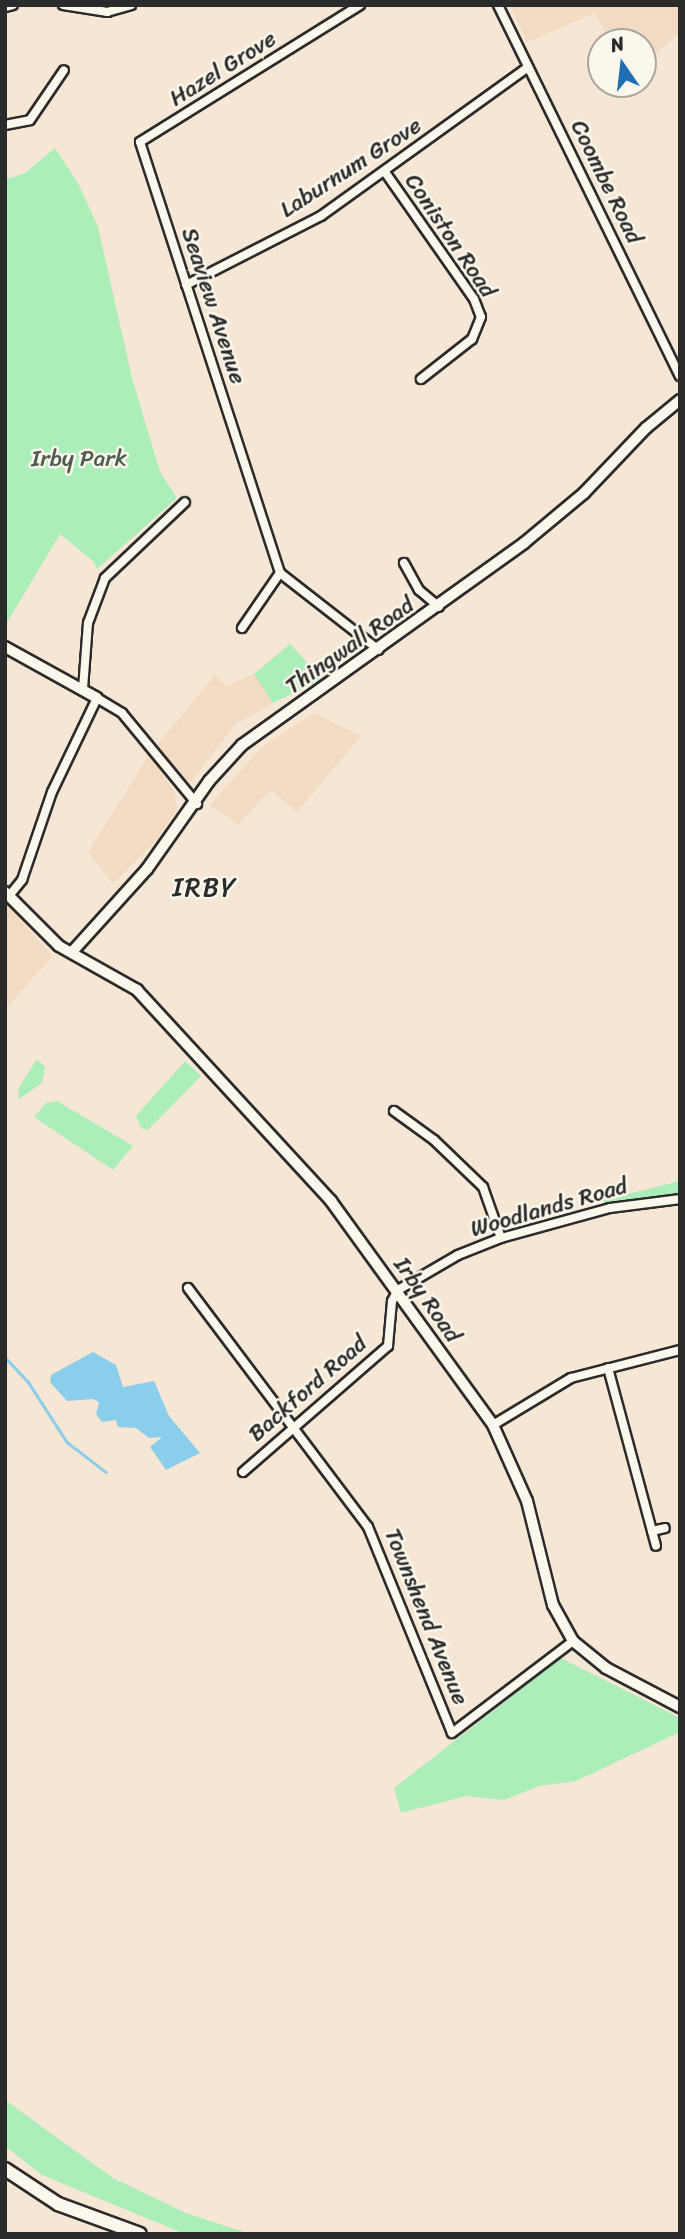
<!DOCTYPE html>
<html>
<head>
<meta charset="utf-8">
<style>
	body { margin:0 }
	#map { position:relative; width:685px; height:2239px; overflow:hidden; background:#f6e6d4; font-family:Sriracha,sans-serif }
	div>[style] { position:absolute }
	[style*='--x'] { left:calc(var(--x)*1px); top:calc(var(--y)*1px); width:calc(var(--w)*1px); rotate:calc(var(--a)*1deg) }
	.built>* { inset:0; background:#f3dbc3 }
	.green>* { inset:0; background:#abeeb9 }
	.water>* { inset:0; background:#8bceec }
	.stream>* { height:2.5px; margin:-1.25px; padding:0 1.25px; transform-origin:1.25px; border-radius:1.25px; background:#8bceec }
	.roads { filter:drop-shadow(2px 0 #2b2b2b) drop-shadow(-2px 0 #2b2b2b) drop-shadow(0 2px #2b2b2b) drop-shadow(0 -2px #2b2b2b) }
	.minor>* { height:8px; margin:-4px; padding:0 4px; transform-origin:4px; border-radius:4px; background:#fbf7ec }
	.tertiary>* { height:10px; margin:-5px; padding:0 5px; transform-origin:5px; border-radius:5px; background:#fbf7ec }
	.primary>* { height:12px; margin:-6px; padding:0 6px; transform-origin:6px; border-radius:6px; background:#fbf7ec }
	span { translate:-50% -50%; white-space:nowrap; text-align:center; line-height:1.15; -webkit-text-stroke:5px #fbf7ec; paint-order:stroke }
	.street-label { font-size:23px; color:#2b2b2b }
	.park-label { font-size:23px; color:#4b5c4e }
	.quarter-label { font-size:26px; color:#2b2b2b; letter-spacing:2px }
	.frame { position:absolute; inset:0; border:7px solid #2b2b2b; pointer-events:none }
	.north { position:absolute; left:587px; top:28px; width:70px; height:70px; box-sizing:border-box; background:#fbf7ec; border:2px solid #a8a59f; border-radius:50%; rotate:346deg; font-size:19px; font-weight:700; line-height:28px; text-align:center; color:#2b2b2b }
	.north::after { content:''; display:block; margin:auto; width:24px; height:32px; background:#1f6fb2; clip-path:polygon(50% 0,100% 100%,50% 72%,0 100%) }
</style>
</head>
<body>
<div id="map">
	<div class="built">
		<div style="clip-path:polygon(510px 5px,680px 5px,680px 39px,677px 35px,643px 66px,643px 42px,611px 42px,595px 13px,527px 42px)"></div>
		<div style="clip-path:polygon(254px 674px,273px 703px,235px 725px,192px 781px,183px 783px,156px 746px,215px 675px,226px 686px)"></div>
		<div style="clip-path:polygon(314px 713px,361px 736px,297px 812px,270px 790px,238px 825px,210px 805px,261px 748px)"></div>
		<div style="clip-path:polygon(149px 755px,174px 791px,177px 809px,154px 843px,113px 884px,88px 852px)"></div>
		<div style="clip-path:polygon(5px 904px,53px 956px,5px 1009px)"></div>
	</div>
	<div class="green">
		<div style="clip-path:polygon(55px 148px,79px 185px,98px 227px,132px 378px,160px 472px,177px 498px,97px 569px,93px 561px,60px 534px,5px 626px,5px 180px,25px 173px)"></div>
		<div style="clip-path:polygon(290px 644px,323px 679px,273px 703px,254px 674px)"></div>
		<div style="clip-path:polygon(37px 1059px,45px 1067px,42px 1083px,19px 1099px,18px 1089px)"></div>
		<div style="clip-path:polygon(185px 1061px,201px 1076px,148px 1130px,141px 1128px,136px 1116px)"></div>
		<div style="clip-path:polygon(57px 1101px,133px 1146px,113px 1170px,34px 1117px,46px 1103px)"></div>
		<div style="clip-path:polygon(680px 1181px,680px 1195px,605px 1206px,603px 1200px)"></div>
		<div style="clip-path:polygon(561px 1658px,680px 1718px,680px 1732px,576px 1781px,539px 1786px,504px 1800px,466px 1796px,401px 1813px,394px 1788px)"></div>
		<div style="clip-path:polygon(5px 2100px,113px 2178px,186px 2213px,250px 2234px,185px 2234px,42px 2175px,5px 2146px)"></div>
	</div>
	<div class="water">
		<div style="clip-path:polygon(93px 1352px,116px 1365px,123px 1387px,154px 1381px,169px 1416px,200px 1453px,166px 1470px,150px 1447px,162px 1437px,149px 1438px,136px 1428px,118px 1427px,116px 1420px,102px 1422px,96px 1414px,99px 1402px,93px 1399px,67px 1401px,50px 1382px,51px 1375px)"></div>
	</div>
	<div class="stream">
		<div style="--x:5;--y:1357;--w:35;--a:47"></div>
		<div style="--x:29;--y:1383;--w:70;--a:57.2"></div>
		<div style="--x:67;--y:1442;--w:49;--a:37.6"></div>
	</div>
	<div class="roads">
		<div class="minor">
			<div style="--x:63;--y:5;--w:45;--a:9"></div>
			<div style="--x:107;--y:12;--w:25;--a:-16"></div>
			<div style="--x:360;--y:5;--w:259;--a:148.1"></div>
			<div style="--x:140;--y:142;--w:453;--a:72"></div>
			<div style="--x:280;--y:573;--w:125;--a:37.9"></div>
			<div style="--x:498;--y:5;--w:413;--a:63.9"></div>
			<div style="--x:5;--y:7;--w:8;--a:-14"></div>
			<div style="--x:5;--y:125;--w:25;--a:-11"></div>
			<div style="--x:30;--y:120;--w:60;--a:-55.8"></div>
			<div style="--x:385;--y:172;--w:155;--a:55"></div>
			<div style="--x:474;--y:299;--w:19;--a:69"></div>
			<div style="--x:481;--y:317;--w:24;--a:112"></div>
			<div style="--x:472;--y:339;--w:65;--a:141.9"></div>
			<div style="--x:186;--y:285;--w:152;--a:-27.1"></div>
			<div style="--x:321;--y:216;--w:255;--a:-35.7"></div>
			<div style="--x:404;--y:563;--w:31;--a:61"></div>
			<div style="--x:419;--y:590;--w:26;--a:40"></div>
			<div style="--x:242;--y:628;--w:67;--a:-55.4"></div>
			<div style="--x:83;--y:689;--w:66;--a:-85.7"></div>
			<div style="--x:88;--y:623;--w:48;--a:-69.3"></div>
			<div style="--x:105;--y:578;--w:110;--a:-43.5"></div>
			<div style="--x:9;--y:896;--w:21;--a:-51"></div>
			<div style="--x:22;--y:880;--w:93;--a:-71.2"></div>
			<div style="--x:52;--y:792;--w:104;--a:-64.4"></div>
			<div style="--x:97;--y:698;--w:29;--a:31"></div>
			<div style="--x:122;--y:713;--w:118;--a:50.5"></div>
			<div style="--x:394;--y:1111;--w:49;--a:35.9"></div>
			<div style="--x:434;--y:1140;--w:68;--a:43.8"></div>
			<div style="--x:483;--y:1187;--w:54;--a:70.6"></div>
			<div style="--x:188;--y:1288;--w:299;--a:53"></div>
			<div style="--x:368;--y:1527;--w:222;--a:67.8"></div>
			<div style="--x:452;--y:1733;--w:152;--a:-37.2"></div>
			<div style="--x:608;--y:1368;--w:184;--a:74.9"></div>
			<div style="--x:493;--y:1425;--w:91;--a:-31.1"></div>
			<div style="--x:571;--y:1378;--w:113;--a:-14.4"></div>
			<div style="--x:243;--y:1472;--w:192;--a:-41"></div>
			<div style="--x:388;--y:1346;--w:45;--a:-84.9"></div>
			<div style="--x:392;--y:1301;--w:13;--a:-61"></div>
			<div style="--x:398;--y:1290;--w:69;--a:-30.3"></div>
			<div style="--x:458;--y:1255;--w:46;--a:-21.6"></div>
			<div style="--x:501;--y:1238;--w:113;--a:-15.4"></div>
			<div style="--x:610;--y:1208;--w:71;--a:-7.3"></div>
			<div style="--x:652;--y:1531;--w:13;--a:-13"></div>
		</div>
		<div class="tertiary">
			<div style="--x:5;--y:647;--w:105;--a:29"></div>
			<div style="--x:5;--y:892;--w:76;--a:45"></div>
			<div style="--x:59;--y:946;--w:90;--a:29.4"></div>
			<div style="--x:137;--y:990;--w:287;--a:47.4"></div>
			<div style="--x:331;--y:1201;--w:276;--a:54.1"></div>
			<div style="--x:493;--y:1425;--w:83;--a:65.9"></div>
			<div style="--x:527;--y:1501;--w:107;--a:76"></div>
			<div style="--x:553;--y:1605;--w:41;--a:60.9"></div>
			<div style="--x:573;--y:1641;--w:43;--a:39.3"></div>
			<div style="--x:606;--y:1668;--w:84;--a:27.8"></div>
			<div style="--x:72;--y:952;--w:112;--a:-47.9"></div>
			<div style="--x:147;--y:869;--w:108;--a:-54.8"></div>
			<div style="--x:209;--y:781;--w:49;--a:-47.5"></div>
			<div style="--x:242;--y:745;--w:347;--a:-35.6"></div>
			<div style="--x:524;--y:543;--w:78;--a:-39.8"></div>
			<div style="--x:584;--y:493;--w:90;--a:-46.4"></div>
			<div style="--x:646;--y:428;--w:44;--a:-39.5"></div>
		</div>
		<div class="primary">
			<div style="--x:5;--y:2169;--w:64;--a:33.4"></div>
			<div style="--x:58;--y:2204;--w:87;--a:20.1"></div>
		</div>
	</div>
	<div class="street-label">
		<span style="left:223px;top:69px;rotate:-32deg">Hazel Grove</span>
		<span style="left:351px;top:168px;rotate:-33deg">Laburnum Grove</span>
		<span style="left:606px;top:182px;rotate:64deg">Coombe Road</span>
		<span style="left:450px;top:236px;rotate:56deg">Coniston Road</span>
		<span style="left:213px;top:306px;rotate:72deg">Seaview Avenue</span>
		<span style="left:350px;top:646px;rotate:-35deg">Thingwall Road</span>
		<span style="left:549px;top:1208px;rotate:-16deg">Woodlands Road</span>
		<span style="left:427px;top:1300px;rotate:55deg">Irby Road</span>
		<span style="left:308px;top:1389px;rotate:-41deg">Backford Road</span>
		<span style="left:426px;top:1617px;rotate:68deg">Townshend Avenue</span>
	</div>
	<div class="park-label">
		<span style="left:79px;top:459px">Irby Park</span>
	</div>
	<div class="quarter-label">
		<span style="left:205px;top:888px">IRBY</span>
	</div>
	<div class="frame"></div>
	<div class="north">N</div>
</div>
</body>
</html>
